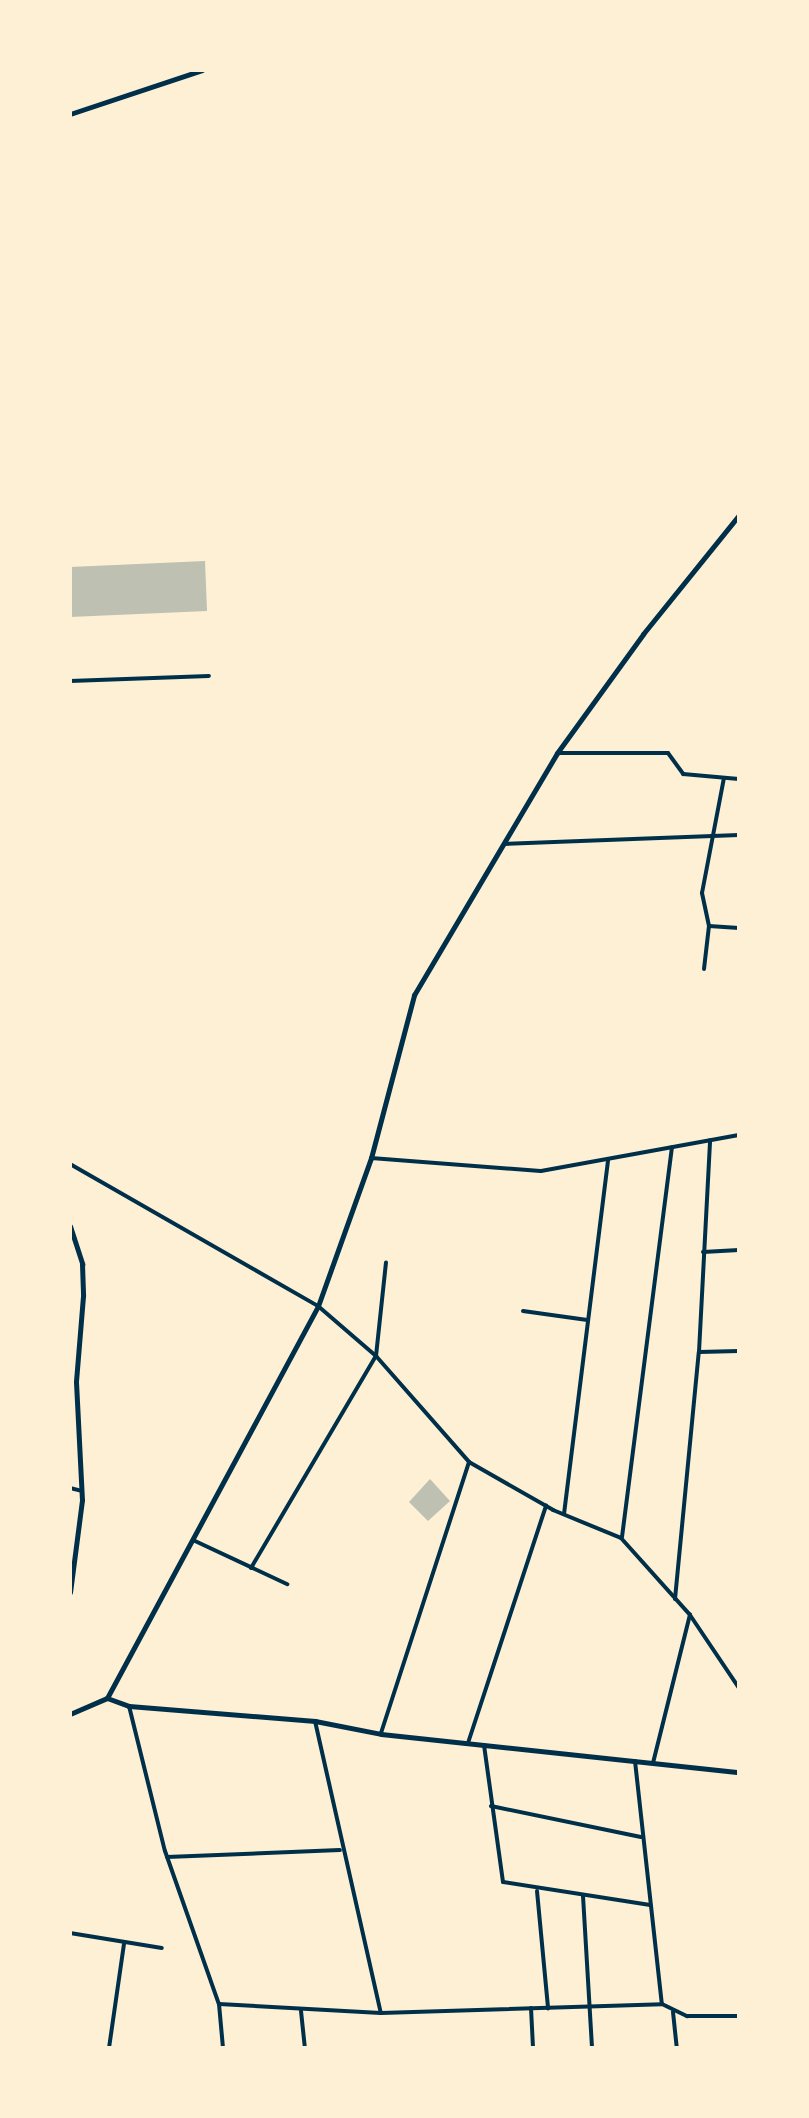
<!DOCTYPE html>
<html>
<head>
<meta charset="utf-8">
<style>
	body { margin:0 }
	#map { position:relative; width:809px; height:2118px; overflow:hidden; background:#fdf0d5; font-family:Montserrat,sans-serif }
	div>[style] { position:absolute }
	[style*='--x'] { left:calc(var(--x)*1px); top:calc(var(--y)*1px); width:calc(var(--w)*1px); rotate:calc(var(--a)*1deg) }
	.building>* { inset:0; background:#bec0b2 }
	.minor>* { height:4px; margin:-2px; padding:0 2px; transform-origin:2px; border-radius:2px; background:#003049 }
	.tertiary>* { height:5px; margin:-2.5px; padding:0 2.5px; transform-origin:2.5px; border-radius:2.5px; background:#003049 }
	span { translate:-50% -50%; white-space:nowrap; text-align:center; line-height:1.15; -webkit-text-stroke:6px #fdf0d5; paint-order:stroke }
	.frame { position:absolute; inset:0; border:72px solid #fdf0d5; pointer-events:none }
</style>
</head>
<body>
<div id="map">
	<div class="building">
		<div style="clip-path:polygon(205px 561px,207px 611px,70px 617px,70px 567px)"></div>
		<div style="clip-path:polygon(430px 1479px,450px 1501px,428px 1521px,409px 1502px)"></div>
	</div>
	<div class="minor">
		<div style="--x:70;--y:681;--w:139;--a:-2.1"></div>
		<div style="--x:558;--y:753;--w:110;--a:0"></div>
		<div style="--x:668;--y:753;--w:26;--a:54"></div>
		<div style="--x:683;--y:774;--w:56;--a:5.1"></div>
		<div style="--x:504;--y:844;--w:235;--a:-2.2"></div>
		<div style="--x:709;--y:926;--w:30;--a:4"></div>
		<div style="--x:704;--y:969;--w:43;--a:-83.4"></div>
		<div style="--x:709;--y:926;--w:34;--a:-102"></div>
		<div style="--x:702;--y:893;--w:117;--a:-79.2"></div>
		<div style="--x:371;--y:1158;--w:170;--a:4.4"></div>
		<div style="--x:541;--y:1171;--w:201;--a:-10.3"></div>
		<div style="--x:70;--y:1164;--w:286;--a:29.8"></div>
		<div style="--x:318;--y:1306;--w:77;--a:40.8"></div>
		<div style="--x:376;--y:1356;--w:141;--a:48.7"></div>
		<div style="--x:469;--y:1462;--w:97;--a:29.7"></div>
		<div style="--x:553;--y:1510;--w:74;--a:22.4"></div>
		<div style="--x:621;--y:1538;--w:103;--a:48.1"></div>
		<div style="--x:690;--y:1615;--w:88;--a:56.1"></div>
		<div style="--x:703;--y:1252;--w:36;--a:-3"></div>
		<div style="--x:523;--y:1311;--w:65;--a:8"></div>
		<div style="--x:699;--y:1352;--w:40;--a:-1.4"></div>
		<div style="--x:70;--y:1488;--w:12;--a:14"></div>
		<div style="--x:564;--y:1514;--w:357;--a:-82.9"></div>
		<div style="--x:622;--y:1537;--w:393;--a:-82.7"></div>
		<div style="--x:195;--y:1541;--w:102;--a:25.1"></div>
		<div style="--x:251;--y:1568;--w:246;--a:-59.5"></div>
		<div style="--x:376;--y:1356;--w:94;--a:-83.9"></div>
		<div style="--x:675;--y:1599;--w:248;--a:-84.5"></div>
		<div style="--x:699;--y:1352;--w:212;--a:-87"></div>
		<div style="--x:129;--y:1706;--w:149;--a:76.1"></div>
		<div style="--x:165;--y:1851;--w:162;--a:70.6"></div>
		<div style="--x:219;--y:2004;--w:44;--a:84.8"></div>
		<div style="--x:315;--y:1721;--w:299;--a:77.3"></div>
		<div style="--x:381;--y:1733;--w:285;--a:-72"></div>
		<div style="--x:468;--y:1743;--w:250;--a:-71.8"></div>
		<div style="--x:484;--y:1745;--w:138;--a:82.1"></div>
		<div style="--x:503;--y:1882;--w:149;--a:8.9"></div>
		<div style="--x:635;--y:1761;--w:244;--a:83.7"></div>
		<div style="--x:653;--y:1763;--w:153;--a:-76"></div>
		<div style="--x:491;--y:1806;--w:153;--a:11.7"></div>
		<div style="--x:167;--y:1857;--w:173;--a:-2.3"></div>
		<div style="--x:537;--y:1891;--w:118;--a:84.6"></div>
		<div style="--x:583;--y:1896;--w:152;--a:86.6"></div>
		<div style="--x:70;--y:1933;--w:93;--a:9.3"></div>
		<div style="--x:219;--y:2004;--w:162;--a:3.2"></div>
		<div style="--x:381;--y:2013;--w:281;--a:-1.8"></div>
		<div style="--x:662;--y:2004;--w:28;--a:26"></div>
		<div style="--x:687;--y:2016;--w:52;--a:0"></div>
		<div style="--x:531;--y:2008;--w:40;--a:87.1"></div>
		<div style="--x:301;--y:2011;--w:37;--a:84"></div>
		<div style="--x:673;--y:2012;--w:36;--a:84"></div>
		<div style="--x:109;--y:2048;--w:105;--a:-81.8"></div>
	</div>
	<div class="tertiary">
		<div style="--x:70;--y:114;--w:139;--a:-18.4"></div>
		<div style="--x:70;--y:1226;--w:40;--a:72"></div>
		<div style="--x:82;--y:1264;--w:32;--a:88"></div>
		<div style="--x:83;--y:1296;--w:86;--a:94.7"></div>
		<div style="--x:76;--y:1382;--w:118;--a:87.1"></div>
		<div style="--x:82;--y:1500;--w:93;--a:97.4"></div>
		<div style="--x:107;--y:1698;--w:445;--a:-61.7"></div>
		<div style="--x:318;--y:1306;--w:157;--a:-70.3"></div>
		<div style="--x:371;--y:1158;--w:169;--a:-75.2"></div>
		<div style="--x:414;--y:995;--w:281;--a:-59.4"></div>
		<div style="--x:557;--y:753;--w:147;--a:-54.1"></div>
		<div style="--x:643;--y:634;--w:153;--a:-51.1"></div>
		<div style="--x:107;--y:1698;--w:23;--a:20"></div>
		<div style="--x:129;--y:1706;--w:187;--a:4.6"></div>
		<div style="--x:315;--y:1721;--w:67;--a:11.1"></div>
		<div style="--x:381;--y:1734;--w:360;--a:6.1"></div>
		<div style="--x:70;--y:1714;--w:40;--a:-23.4"></div>
	</div>
	<div class="frame"></div>
</div>
</body>
</html>
